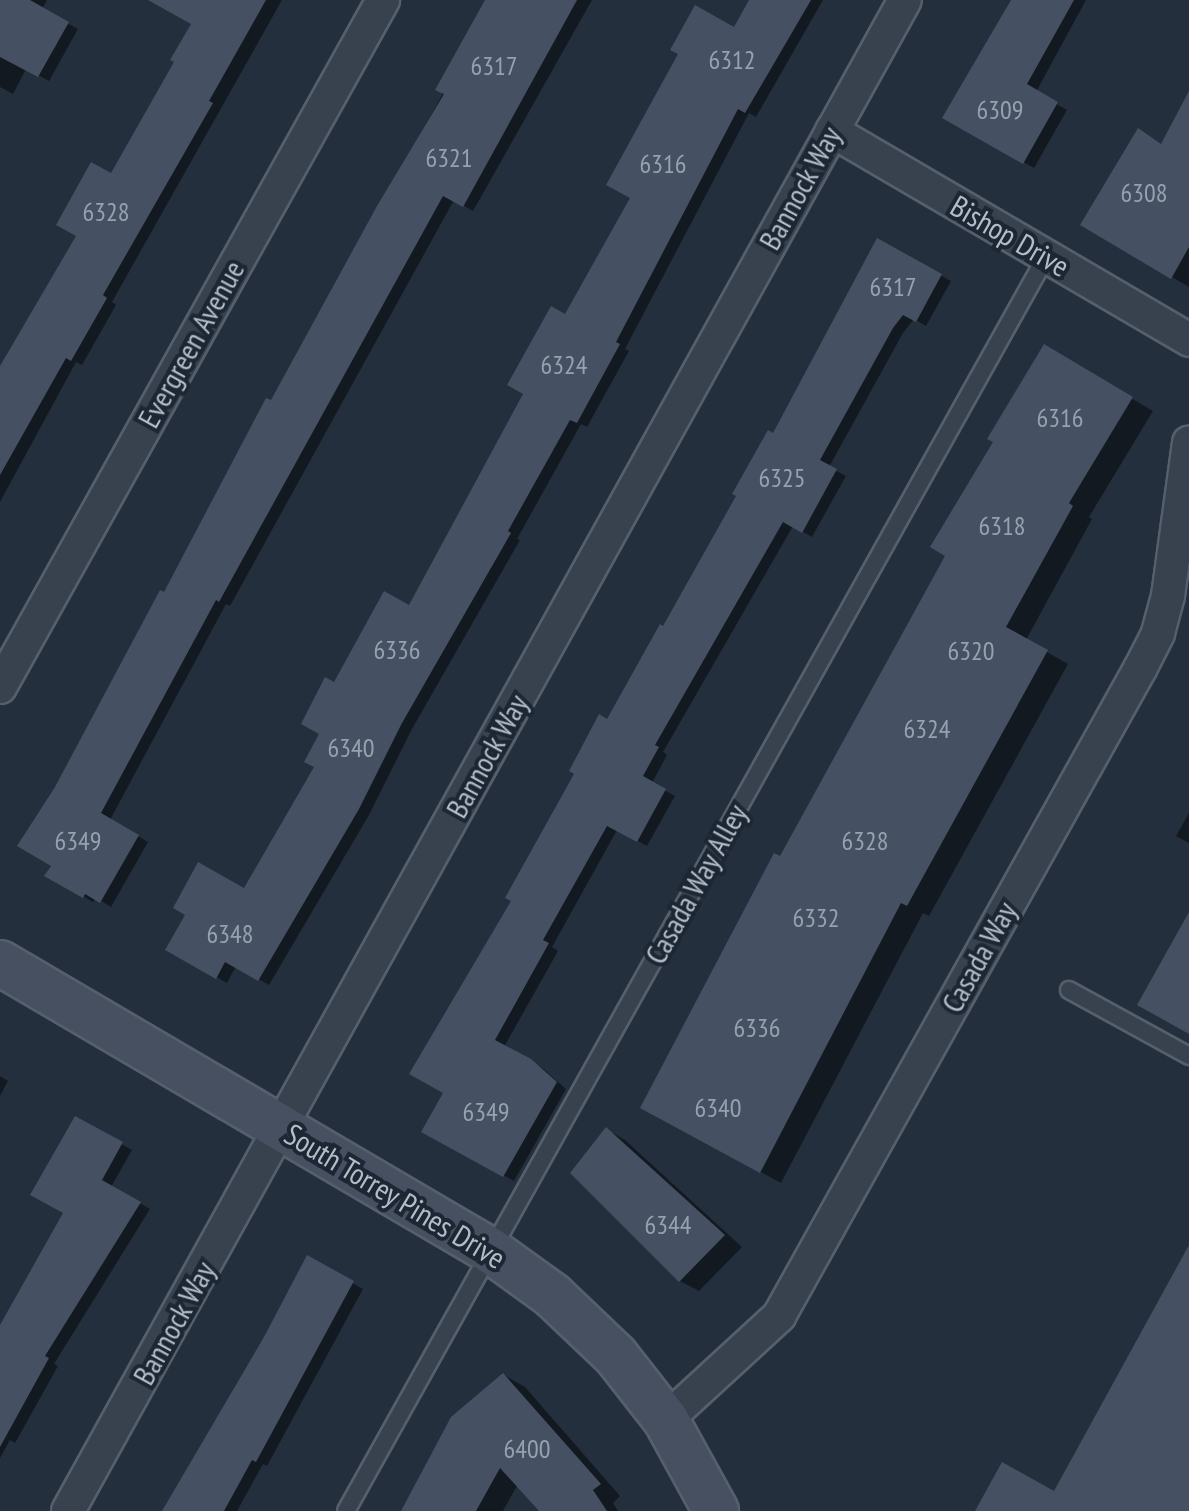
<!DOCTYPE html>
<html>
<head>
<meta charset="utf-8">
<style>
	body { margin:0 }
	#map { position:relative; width:1189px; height:1511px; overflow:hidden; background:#242f3e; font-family:"PT Sans Narrow",sans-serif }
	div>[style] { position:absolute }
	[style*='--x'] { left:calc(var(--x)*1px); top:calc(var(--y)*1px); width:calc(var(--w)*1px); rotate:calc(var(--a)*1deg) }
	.shadow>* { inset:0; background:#0007 }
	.building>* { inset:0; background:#455162 }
	.roads { filter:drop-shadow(2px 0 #565f6c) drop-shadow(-2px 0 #565f6c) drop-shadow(0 2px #565f6c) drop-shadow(0 -2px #565f6c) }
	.lane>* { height:16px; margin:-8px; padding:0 8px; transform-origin:8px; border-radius:8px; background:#38414e }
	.street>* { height:32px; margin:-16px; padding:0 16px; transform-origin:16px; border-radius:16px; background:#38414e }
	.secondary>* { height:44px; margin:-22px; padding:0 22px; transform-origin:22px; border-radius:22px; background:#465061 }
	span { translate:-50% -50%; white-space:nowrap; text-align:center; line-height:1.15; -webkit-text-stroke:8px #1d2633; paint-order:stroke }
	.number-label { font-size:26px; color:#98a1af }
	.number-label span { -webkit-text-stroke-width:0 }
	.street-label { font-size:30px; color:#b4bcc9 }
</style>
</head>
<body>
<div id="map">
	<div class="shadow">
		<div style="clip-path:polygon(0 0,47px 0,42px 9px,78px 29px,49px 81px,26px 69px,13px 94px,0 87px)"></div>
		<div style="clip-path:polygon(167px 0,282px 0,112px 302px,116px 305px,82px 365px,76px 362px,0 502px,0 372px,177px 62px,193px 23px)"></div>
		<div style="clip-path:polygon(495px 0,592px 0,473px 211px,454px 200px,230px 606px,226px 604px,110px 820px,148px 842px,111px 907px,96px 898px,93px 902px,47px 875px,54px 865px,57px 788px)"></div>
		<div style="clip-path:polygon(751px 0,823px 0,756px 117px,749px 113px,625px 349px,629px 351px,587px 427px,581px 424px,517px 539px,520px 540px,412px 729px,369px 815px,269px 985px,236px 966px,227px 983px,168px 950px,244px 891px,316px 766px,335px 685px,410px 607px,566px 316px)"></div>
		<div style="clip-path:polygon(1011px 0,1086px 0,1036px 92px,1067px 110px,1034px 168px,945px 117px)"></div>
		<div style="clip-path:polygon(1189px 96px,1189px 287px,1083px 225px,1163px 146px)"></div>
		<div style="clip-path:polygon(878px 241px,951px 281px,926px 326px,914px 319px,903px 333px,829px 467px,846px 476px,812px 537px,793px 526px,663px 752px,667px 755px,652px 783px,675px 796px,647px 846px,617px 830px,552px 947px,558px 951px,504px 1047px,541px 1067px,566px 1089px,514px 1181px,423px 1131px,446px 1092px,514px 900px,608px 722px,774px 436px)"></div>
		<div style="clip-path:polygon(1044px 347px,1153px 411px,1089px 517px,1092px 519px,1026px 640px,1068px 664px,929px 916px,923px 913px,781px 1183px,664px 1120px,780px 858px,947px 555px,995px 441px)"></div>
		<div style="clip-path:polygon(1189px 813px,1189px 843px,1176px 836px)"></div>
		<div style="clip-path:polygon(0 1076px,8px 1081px,0 1096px)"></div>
		<div style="clip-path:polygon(76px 1119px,132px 1150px,111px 1187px,150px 1209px,54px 1364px,58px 1366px,15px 1443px,10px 1440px,0 1458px,0 1329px,66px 1213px)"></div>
		<div style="clip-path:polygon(606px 1129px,625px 1140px,742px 1247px,699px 1291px,680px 1281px,573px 1173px)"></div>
		<div style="clip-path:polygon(308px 1258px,363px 1289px,267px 1466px,263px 1464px,237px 1511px,164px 1511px,266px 1338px)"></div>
		<div style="clip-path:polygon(504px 1375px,525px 1387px,620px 1496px,613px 1503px,618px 1511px,541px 1511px,518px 1484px,503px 1511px,402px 1511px)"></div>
	</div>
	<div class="building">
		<div style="clip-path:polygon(0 0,30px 0,69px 22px,38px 77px,0 57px)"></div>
		<div style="clip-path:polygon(148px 0,266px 0,209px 101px,213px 103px,103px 295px,107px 298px,71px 361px,66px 358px,0 475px,0 366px,76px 236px,56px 225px,91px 162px,111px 173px,174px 62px,170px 60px,191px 24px)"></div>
		<div style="clip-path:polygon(485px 0,577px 0,463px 207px,443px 196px,219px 602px,216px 600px,101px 813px,139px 835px,100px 903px,85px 894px,83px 898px,44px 876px,51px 866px,17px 846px,55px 787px,160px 590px,164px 592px,266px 398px,271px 400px,377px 206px,444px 94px,435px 90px)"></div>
		<div style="clip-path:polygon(749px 0,811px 0,745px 113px,738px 109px,616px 342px,620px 344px,577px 423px,570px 420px,508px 531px,511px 533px,402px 723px,359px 809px,258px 981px,225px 962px,216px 979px,165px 950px,185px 915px,173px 908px,198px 862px,244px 888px,314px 767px,304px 762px,319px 734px,301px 724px,325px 677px,334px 682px,384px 591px,409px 605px,523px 394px,507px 385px,551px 306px,565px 314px,630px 198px,606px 185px,678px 54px,670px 50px,695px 5px,734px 27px)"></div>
		<div style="clip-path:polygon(1011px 0,1074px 0,1027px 84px,1058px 102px,1023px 164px,942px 118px)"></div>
		<div style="clip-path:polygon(1189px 91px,1189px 247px,1171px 279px,1080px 225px,1138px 128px,1161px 144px)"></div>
		<div style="clip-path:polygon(877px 238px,942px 274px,916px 322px,903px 315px,893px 328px,820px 460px,837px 469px,802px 533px,783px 522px,655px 745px,659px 747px,643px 776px,666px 789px,637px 842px,607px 826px,543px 940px,549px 943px,495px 1040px,531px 1059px,557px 1082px,503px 1177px,421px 1132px,443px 1093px,409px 1074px,511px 901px,505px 898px,574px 774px,569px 771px,599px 714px,607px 719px,660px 624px,663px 626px,736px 496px,732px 494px,768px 430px,773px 433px)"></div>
		<div style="clip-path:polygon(1044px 344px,1133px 397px,1069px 503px,1073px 506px,1006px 627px,1048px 650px,907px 906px,901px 903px,760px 1173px,640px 1108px,774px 853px,780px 856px,945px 556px,930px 547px,993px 442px,987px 439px)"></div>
		<div style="clip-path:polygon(1189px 912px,1189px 1034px,1137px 1005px)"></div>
		<div style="clip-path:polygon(75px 1116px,123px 1142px,102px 1180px,141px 1202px,45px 1356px,49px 1358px,0 1447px,0 1325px,63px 1213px,30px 1195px)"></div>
		<div style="clip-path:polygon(606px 1127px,725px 1235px,679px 1282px,570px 1173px)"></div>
		<div style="clip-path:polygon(1189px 1245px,1189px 1511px,975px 1511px,1002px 1462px,1054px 1491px)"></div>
		<div style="clip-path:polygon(307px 1255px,354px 1281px,256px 1462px,252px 1460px,224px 1511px,162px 1511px,264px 1337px)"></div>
		<div style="clip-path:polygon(503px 1373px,601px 1484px,593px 1490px,607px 1511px,539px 1511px,500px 1468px,476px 1511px,401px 1511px,451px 1417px)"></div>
	</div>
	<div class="roads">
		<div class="lane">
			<div style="--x:1069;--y:990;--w:137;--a:28.8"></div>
			<div style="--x:346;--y:1511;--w:1436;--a:-60.83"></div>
		</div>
		<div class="street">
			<div style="--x:832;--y:131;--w:414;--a:30.3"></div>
			<div style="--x:0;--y:687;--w:787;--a:-60.86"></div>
			<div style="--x:666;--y:1420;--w:154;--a:-42.6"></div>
			<div style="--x:779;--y:1316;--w:743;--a:-60.85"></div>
			<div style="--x:1141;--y:667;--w:38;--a:-63"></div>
			<div style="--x:1158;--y:633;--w:38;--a:-75"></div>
			<div style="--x:1168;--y:596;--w:155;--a:-82.2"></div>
			<div style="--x:68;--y:1511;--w:1727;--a:-61.02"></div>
		</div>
		<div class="secondary">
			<div style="--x:0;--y:963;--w:569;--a:30.39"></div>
			<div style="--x:491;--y:1251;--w:75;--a:35.8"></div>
			<div style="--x:552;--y:1295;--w:88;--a:43.6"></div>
			<div style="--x:616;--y:1356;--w:81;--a:52"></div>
			<div style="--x:666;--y:1420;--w:104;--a:61.2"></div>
		</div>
	</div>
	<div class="number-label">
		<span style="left:732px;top:60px">6312</span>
		<span style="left:494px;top:66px">6317</span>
		<span style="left:1000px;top:110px">6309</span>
		<span style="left:449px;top:158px">6321</span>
		<span style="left:663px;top:164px">6316</span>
		<span style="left:1144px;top:193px">6308</span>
		<span style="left:106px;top:212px">6328</span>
		<span style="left:893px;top:287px">6317</span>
		<span style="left:564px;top:365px">6324</span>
		<span style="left:1060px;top:418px">6316</span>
		<span style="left:782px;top:478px">6325</span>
		<span style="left:1002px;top:526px">6318</span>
		<span style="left:397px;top:650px">6336</span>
		<span style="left:971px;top:651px">6320</span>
		<span style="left:927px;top:729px">6324</span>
		<span style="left:351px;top:748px">6340</span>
		<span style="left:78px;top:841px">6349</span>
		<span style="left:865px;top:841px">6328</span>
		<span style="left:816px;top:918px">6332</span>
		<span style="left:230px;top:934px">6348</span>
		<span style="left:757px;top:1028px">6336</span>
		<span style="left:718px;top:1108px">6340</span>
		<span style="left:486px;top:1112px">6349</span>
		<span style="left:668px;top:1225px">6344</span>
		<span style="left:527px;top:1449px">6400</span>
	</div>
	<div class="street-label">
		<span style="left:800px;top:188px;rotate:-61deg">Bannock Way</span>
		<span style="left:1010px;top:236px;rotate:30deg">Bishop Drive</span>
		<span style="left:191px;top:344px;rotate:-61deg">Evergreen Avenue</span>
		<span style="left:487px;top:756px;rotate:-61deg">Bannock Way</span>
		<span style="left:696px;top:884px;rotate:-61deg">Casada Way Alley</span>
		<span style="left:979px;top:957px;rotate:-61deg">Casada Way</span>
		<span style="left:395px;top:1196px;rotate:31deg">South Torrey Pines Drive</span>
		<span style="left:174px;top:1323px;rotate:-61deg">Bannock Way</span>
	</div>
</div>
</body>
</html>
